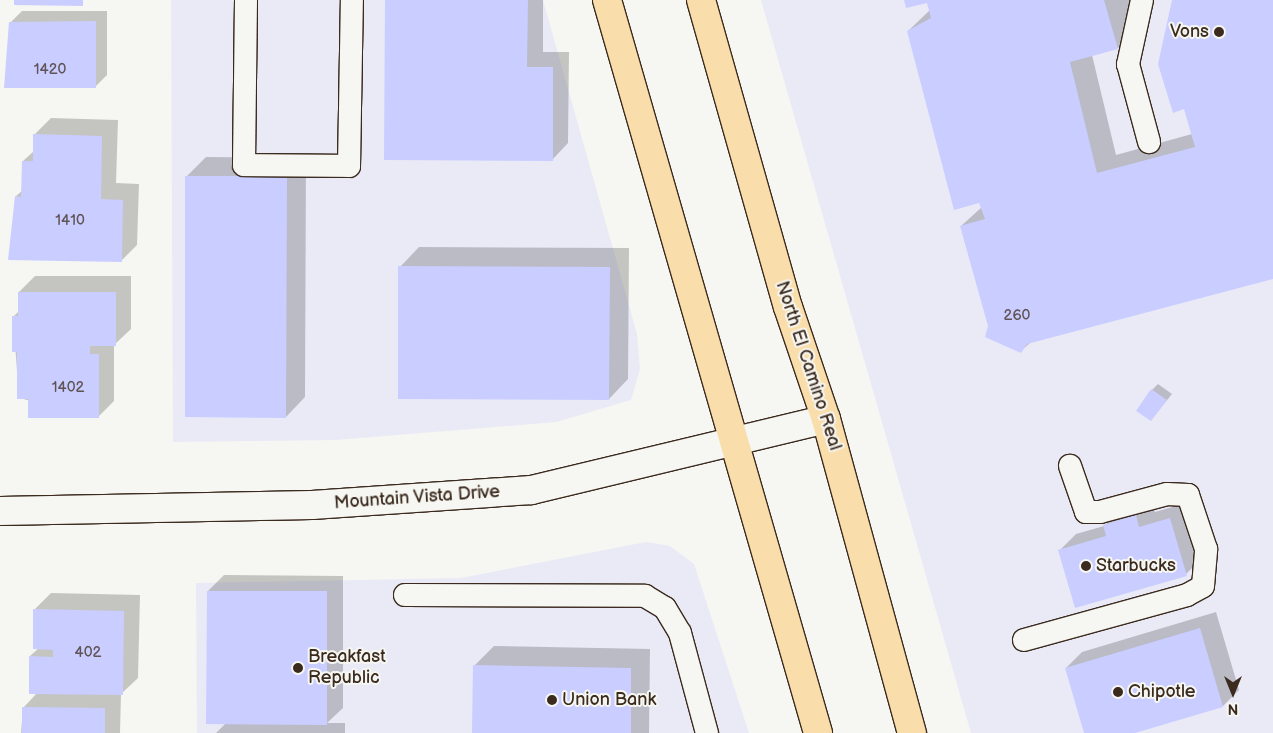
<!DOCTYPE html>
<html>
<head>
<meta charset="utf-8">
<style>
	body { margin:0 }
	#map { position:relative; width:1273px; height:733px; overflow:hidden; background:#f6f6f2; font-family:"Balsamiq Sans",sans-serif }
	div>[style] { position:absolute }
	[style*='--x'] { left:calc(var(--x)*1px); top:calc(var(--y)*1px); width:calc(var(--w)*1px); rotate:calc(var(--a)*1deg) }
	.built>* { inset:0; background:#e9eaf6 }
	.shadow>* { inset:0; background:#0003 }
	.building>* { inset:0; background:#cacdff }
	.roads { filter:drop-shadow(1px 0 #3b2a1e) drop-shadow(-1px 0 #3b2a1e) drop-shadow(0 1px #3b2a1e) drop-shadow(0 -1px #3b2a1e) }
	.lane>* { height:22px; margin:-11px; padding:0 11px; transform-origin:11px; border-radius:11px; background:#f6f6f2 }
	.secondary>* { height:28px; margin:-14px; padding:0 14px; transform-origin:14px; border-radius:14px; background:#f6f6f2 }
	.primary>* { height:28px; margin:-14px; padding:0 14px; transform-origin:14px; border-radius:14px; background:#f9deab }
	.dots>* { width:14px; height:14px; translate:-50% -50%; box-sizing:border-box; border:2px solid #f6f6f2; border-radius:50% }
	span { translate:-50% -50%; white-space:nowrap; text-align:center; line-height:1.15; -webkit-text-stroke:4px #f6f6f2; paint-order:stroke }
	.number-label { font-size:15px; color:#5f5356 }
	.number-label span { -webkit-text-stroke-width:0 }
	.poi-label { font-size:18px; color:#3b2a1e }
	.right { translate:-100% -50%; text-align:right }
	.left { translate:0 -50%; text-align:left }
	.street-label { font-size:18px; color:#3b2a1e }
	.north { position:absolute; left:1208px; top:668px; width:50px; height:50px; -webkit-text-stroke:4px #f6f6f2; paint-order:stroke; rotate:180deg; font-size:14px; font-weight:700; line-height:20px; text-align:center; color:#3b2a1e }
	.north::after { content:''; display:block; margin:auto; width:18px; height:22px; background:#3b2a1e; clip-path:polygon(50% 0,100% 100%,50% 72%,0 100%) }
</style>
</head>
<body>
<div id="map">
	<div class="built">
		<div style="clip-path:polygon(171px 0,543px 0,637px 334px,640px 369px,631px 400px,556px 422px,336px 440px,173px 442px)"></div>
		<div style="clip-path:polygon(761px 0,1273px 0,1273px 733px,971px 733px)"></div>
		<div style="clip-path:polygon(646px 542px,670px 546px,694px 564px,749px 733px,197px 733px,196px 583px,461px 578px)"></div>
	</div>
	<div class="shadow">
		<div style="clip-path:polygon(386px 0,543px 0,543px 52px,569px 52px,568px 143px,552px 160px)"></div>
		<div style="clip-path:polygon(905px 0,1129px 0,1137px 29px,1118px 48px,1092px 55px,1116px 155px,1192px 134px,1173px 0,1273px 0,1273px 278px,1031px 342px,1021px 351px,989px 326px,961px 226px,982px 207px,908px 31px,930px 10px,928px 1px)"></div>
		<div style="clip-path:polygon(22px 11px,107px 11px,107px 75px,95px 87px,5px 87px,10px 23px)"></div>
		<div style="clip-path:polygon(51px 118px,118px 120px,116px 183px,139px 184px,137px 245px,121px 261px,16px 196px,23px 190px,23px 161px,34px 151px,35px 134px)"></div>
		<div style="clip-path:polygon(206px 157px,306px 158px,305px 397px,286px 417px,187px 176px)"></div>
		<div style="clip-path:polygon(419px 247px,629px 248px,628px 379px,609px 399px,400px 267px)"></div>
		<div style="clip-path:polygon(35px 276px,131px 276px,131px 329px,114px 345px,114px 401px,98px 417px,19px 398px,13px 317px,19px 311px,19px 292px)"></div>
		<div style="clip-path:polygon(1158px 384px,1172px 394px,1151px 420px,1152px 390px)"></div>
		<div style="clip-path:polygon(1152px 500px,1155px 512px,1186px 503px,1202px 558px,1186px 574px,1060px 550px,1076px 534px,1104px 526px,1120px 509px)"></div>
		<div style="clip-path:polygon(224px 575px,343px 576px,343px 708px,327px 723px,345px 723px,345px 733px,216px 733px,226px 723px,208px 591px)"></div>
		<div style="clip-path:polygon(51px 593px,140px 595px,138px 678px,121px 694px,120px 733px,21px 733px,23px 708px,38px 692px,30px 656px,39px 648px,35px 609px)"></div>
		<div style="clip-path:polygon(1216px 612px,1239px 690px,1223px 706px,1130px 733px,1085px 733px,1066px 668px,1082px 652px)"></div>
		<div style="clip-path:polygon(494px 646px,650px 649px,649px 733px,473px 733px,474px 666px)"></div>
	</div>
	<div class="building">
		<div style="clip-path:polygon(14px 0,83px 0,83px 6px,14px 5px)"></div>
		<div style="clip-path:polygon(385px 0,528px 0,527px 67px,553px 67px,553px 161px,384px 160px)"></div>
		<div style="clip-path:polygon(904px 0,1104px 0,1118px 49px,1070px 62px,1097px 173px,1195px 147px,1184px 109px,1173px 113px,1158px 64px,1172px 0,1273px 0,1273px 279px,1027px 344px,1021px 353px,985px 337px,988px 326px,960px 226px,985px 219px,979px 203px,954px 210px,907px 31px,931px 18px,927px 3px,906px 8px)"></div>
		<div style="clip-path:polygon(96px 21px,96px 88px,4px 88px,9px 22px)"></div>
		<div style="clip-path:polygon(33px 134px,102px 136px,101px 199px,123px 200px,122px 262px,8px 260px,15px 196px,21px 197px,22px 161px,33px 161px)"></div>
		<div style="clip-path:polygon(185px 176px,287px 176px,286px 418px,185px 417px)"></div>
		<div style="clip-path:polygon(398px 266px,610px 267px,609px 400px,398px 399px)"></div>
		<div style="clip-path:polygon(18px 292px,116px 292px,116px 346px,90px 346px,90px 354px,99px 354px,99px 418px,28px 418px,28px 399px,17px 399px,17px 352px,12px 352px,12px 316px,18px 316px)"></div>
		<div style="clip-path:polygon(1151px 389px,1167px 400px,1151px 421px,1136px 411px)"></div>
		<div style="clip-path:polygon(1136px 515px,1139px 527px,1170px 518px,1187px 576px,1075px 608px,1058px 550px,1106px 536px,1103px 525px)"></div>
		<div style="clip-path:polygon(207px 591px,327px 591px,327px 725px,206px 724px)"></div>
		<div style="clip-path:polygon(33px 609px,124px 611px,123px 695px,29px 694px,29px 656px,53px 657px,53px 650px,33px 649px)"></div>
		<div style="clip-path:polygon(1200px 628px,1223px 707px,1135px 733px,1084px 733px,1065px 668px)"></div>
		<div style="clip-path:polygon(473px 665px,631px 668px,631px 733px,472px 733px)"></div>
		<div style="clip-path:polygon(22px 707px,105px 708px,105px 733px,22px 733px)"></div>
	</div>
	<div class="roads">
		<div class="lane">
			<div style="--x:246;--y:0;--w:165;--a:90.7"></div>
			<div style="--x:244;--y:165;--w:105;--a:0.5"></div>
			<div style="--x:349;--y:166;--w:166;--a:-89"></div>
			<div style="--x:1142;--y:0;--w:66;--a:102.3"></div>
			<div style="--x:1128;--y:64;--w:81;--a:74.9"></div>
			<div style="--x:405;--y:595;--w:240;--a:0.2"></div>
			<div style="--x:645;--y:596;--w:23;--a:31"></div>
			<div style="--x:665;--y:608;--w:29;--a:59"></div>
			<div style="--x:680;--y:633;--w:104;--a:74.9"></div>
			<div style="--x:1024;--y:640;--w:169;--a:-15.4"></div>
			<div style="--x:1187;--y:595;--w:18;--a:-29"></div>
			<div style="--x:1203;--y:586;--w:37;--a:-85"></div>
			<div style="--x:1206;--y:549;--w:57;--a:-108.4"></div>
			<div style="--x:1188;--y:495;--w:21;--a:-177"></div>
			<div style="--x:1167;--y:494;--w:69;--a:165"></div>
			<div style="--x:1100;--y:512;--w:14;--a:180"></div>
			<div style="--x:1086;--y:512;--w:49;--a:-109.2"></div>
		</div>
		<div class="secondary">
			<div style="--x:0;--y:511;--w:312;--a:-1.1"></div>
			<div style="--x:312;--y:505;--w:220;--a:-3.9"></div>
			<div style="--x:531;--y:490;--w:303;--a:-13.5"></div>
		</div>
		<div class="primary">
			<div style="--x:607;--y:0;--w:763;--a:73.94"></div>
			<div style="--x:701;--y:0;--w:319;--a:74.2"></div>
			<div style="--x:788;--y:307;--w:118;--a:71.3"></div>
			<div style="--x:826;--y:419;--w:326;--a:74.7"></div>
		</div>
	</div>
	<div class="dots">
		<div style="left:1219px;top:32px;background:#3b2a1e"></div>
		<div style="left:1086px;top:566px;background:#3b2a1e"></div>
		<div style="left:298px;top:668px;background:#3b2a1e"></div>
		<div style="left:1118px;top:692px;background:#3b2a1e"></div>
		<div style="left:552px;top:700px;background:#3b2a1e"></div>
	</div>
	<div class="number-label">
		<span style="left:50px;top:70px">1420</span>
		<span style="left:70px;top:221px">1410</span>
		<span style="left:1017px;top:316px">260</span>
		<span style="left:68px;top:388px">1402</span>
		<span style="left:88px;top:653px">402</span>
	</div>
	<div class="poi-label">
		<span class="right" style="left:1209px;top:32px">Vons</span>
		<span class="left" style="left:1096px;top:566px">Starbucks</span>
		<span class="left" style="left:308px;top:668px">Breakfast<br>Republic</span>
		<span class="left" style="left:1128px;top:692px">Chipotle</span>
		<span class="left" style="left:562px;top:700px">Union Bank</span>
	</div>
	<div class="street-label">
		<span style="left:808px;top:366px;rotate:72deg">North El Camino Real</span>
		<span style="left:417px;top:498px;rotate:-4deg">Mountain Vista Drive</span>
	</div>
	<div class="north">N</div>
</div>
</body>
</html>
